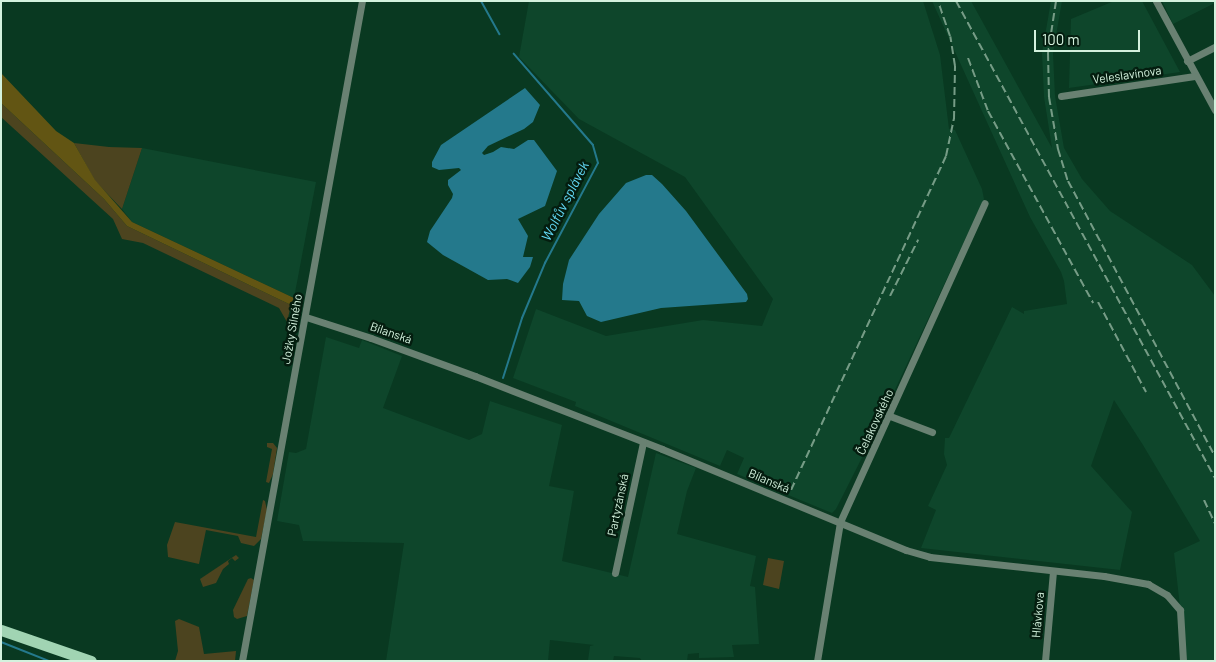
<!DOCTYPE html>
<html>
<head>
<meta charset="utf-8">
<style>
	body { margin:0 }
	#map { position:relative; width:1216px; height:662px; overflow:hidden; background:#093921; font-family:Barlow,sans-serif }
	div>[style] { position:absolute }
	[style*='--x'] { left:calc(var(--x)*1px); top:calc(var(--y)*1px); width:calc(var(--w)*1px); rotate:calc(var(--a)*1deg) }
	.built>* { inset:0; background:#0e462b }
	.green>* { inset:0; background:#4c441f }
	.forest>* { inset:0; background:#625513 }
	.water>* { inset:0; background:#24798c }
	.stream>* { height:2px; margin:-1px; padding:0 1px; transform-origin:1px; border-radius:1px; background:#24798c }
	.street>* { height:7px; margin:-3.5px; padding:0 3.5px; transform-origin:3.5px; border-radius:3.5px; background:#698172 }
	.primary>* { height:11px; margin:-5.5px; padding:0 5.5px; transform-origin:5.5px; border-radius:5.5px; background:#a1d4b3 }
	.rail>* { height:2px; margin-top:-1px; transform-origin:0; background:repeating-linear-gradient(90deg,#769c86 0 8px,transparent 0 12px) }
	span { translate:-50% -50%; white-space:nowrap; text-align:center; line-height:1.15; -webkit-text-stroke:5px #041d0f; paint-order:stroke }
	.street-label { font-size:12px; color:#d4f2de }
	.water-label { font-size:14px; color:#62d8f6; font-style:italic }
	.frame { position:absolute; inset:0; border:2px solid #d4f2de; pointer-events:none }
	.scale { position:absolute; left:1034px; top:30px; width:106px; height:22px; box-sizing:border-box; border:2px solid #d4f2de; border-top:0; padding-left:6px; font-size:15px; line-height:18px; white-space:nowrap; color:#d4f2de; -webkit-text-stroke:4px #041d0f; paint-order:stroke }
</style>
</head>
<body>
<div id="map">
	<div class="built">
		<div style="clip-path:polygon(529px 1px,923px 1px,940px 55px,949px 129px,955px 130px,982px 189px,984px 199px,879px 424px,836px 509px,832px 513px,737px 474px,744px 458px,727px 450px,720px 466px,575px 406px,576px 402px,513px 378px,536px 309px,606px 336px,703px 320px,762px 326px,773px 299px,685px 177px,579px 119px,519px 57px)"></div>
		<div style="clip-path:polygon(932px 1px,971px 1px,1052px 148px,1044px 97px,1042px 53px,1051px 1px,1062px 1px,1053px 53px,1055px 96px,1064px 148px,1082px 179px,1110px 211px,1192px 265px,1215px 296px,1215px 661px,1186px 661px,1174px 553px,1200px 541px,1143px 445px,1114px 400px,1091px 466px,1132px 512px,1120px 570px,921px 548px,936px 510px,928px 506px,947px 465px,944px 454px,945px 438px,949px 438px,1012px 307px,1024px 314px,1024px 311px,1067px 304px,1064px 281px,1061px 272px,1030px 217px)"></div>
		<div style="clip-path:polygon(1114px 1px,1142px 1px,1180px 72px,1069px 88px,1071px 19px)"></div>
		<div style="clip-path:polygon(1162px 1px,1215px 1px,1215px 3px,1173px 24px)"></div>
		<div style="clip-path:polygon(142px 148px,316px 182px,294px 298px,132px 222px,122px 209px)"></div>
		<div style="clip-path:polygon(326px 337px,359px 348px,362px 340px,402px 356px,383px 408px,469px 440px,482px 434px,490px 401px,562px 425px,549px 486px,574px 491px,562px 561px,628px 577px,656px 453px,696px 468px,687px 491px,677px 534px,756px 556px,750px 586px,755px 587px,759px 644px,732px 645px,734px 657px,699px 658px,699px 653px,688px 654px,687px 661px,642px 661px,640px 658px,614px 656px,613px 661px,588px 660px,590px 646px,594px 645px,550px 640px,548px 661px,386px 661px,404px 543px,303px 541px,299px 525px,277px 521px,289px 452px,296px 453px,306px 449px)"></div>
	</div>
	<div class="green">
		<div style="clip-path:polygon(1px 103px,104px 199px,127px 226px,291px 305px,287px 322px,279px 308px,143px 243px,122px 239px,113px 219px,1px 117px)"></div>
		<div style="clip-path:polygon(74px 143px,109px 147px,142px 148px,122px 209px,95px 181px)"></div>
		<div style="clip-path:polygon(267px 443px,273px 443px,277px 448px,273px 474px,269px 483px,266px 482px,272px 449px,267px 447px)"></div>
		<div style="clip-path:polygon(263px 500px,265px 501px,267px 510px,261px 539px,254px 546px,241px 543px,238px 536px,206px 530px,199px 564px,168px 557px,167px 545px,175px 522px,256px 537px)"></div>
		<div style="clip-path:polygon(236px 555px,239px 558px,235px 561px,232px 558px,228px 561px,229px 564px,223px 569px,216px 583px,203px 587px,200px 579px)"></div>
		<div style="clip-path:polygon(768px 558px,784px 561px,779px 589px,763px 585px)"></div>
		<div style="clip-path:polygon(251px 578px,254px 580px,247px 616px,237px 619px,234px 617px,233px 610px,248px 579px)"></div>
		<div style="clip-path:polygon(179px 619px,199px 627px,204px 654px,236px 651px,235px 661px,175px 661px,178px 651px,175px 621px)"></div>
	</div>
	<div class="forest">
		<div style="clip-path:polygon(1px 73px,56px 131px,74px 143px,95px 180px,132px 222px,294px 298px,291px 305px,127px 226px,104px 199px,1px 103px)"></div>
	</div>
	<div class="water">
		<div style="clip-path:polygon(525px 88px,540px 105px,533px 122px,524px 129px,488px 146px,482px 153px,484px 155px,493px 152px,501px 147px,514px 149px,528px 140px,534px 140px,557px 171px,545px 206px,518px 219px,528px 236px,523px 257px,533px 257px,530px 267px,518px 283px,507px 279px,488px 280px,443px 255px,427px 242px,430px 231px,452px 198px,453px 194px,448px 185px,448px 180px,461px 170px,459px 168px,439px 170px,432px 167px,432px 162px,441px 145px)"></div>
		<div style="clip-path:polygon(646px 175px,652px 175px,662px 184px,686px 211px,747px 294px,748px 299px,746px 302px,661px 308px,601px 322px,587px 316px,579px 301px,562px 300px,563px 284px,569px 260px,599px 214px,626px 183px)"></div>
	</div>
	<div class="stream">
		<div style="--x:481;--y:1;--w:38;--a:61"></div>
		<div style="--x:503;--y:378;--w:63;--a:-72.4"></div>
		<div style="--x:522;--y:318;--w:60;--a:-67.3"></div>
		<div style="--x:545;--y:263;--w:113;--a:-62.1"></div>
		<div style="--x:598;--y:163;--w:19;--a:-106"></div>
		<div style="--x:593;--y:145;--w:121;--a:-131"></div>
		<div style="--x:1;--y:642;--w:52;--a:21.6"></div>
	</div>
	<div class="street">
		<div style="--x:1156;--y:1;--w:124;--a:61.6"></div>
		<div style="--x:1187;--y:61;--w:31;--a:-27"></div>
		<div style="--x:1061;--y:96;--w:135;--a:-8.5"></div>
		<div style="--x:306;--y:317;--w:68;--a:17.9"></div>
		<div style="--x:371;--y:338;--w:111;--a:20.1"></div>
		<div style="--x:475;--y:376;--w:201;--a:21.3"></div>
		<div style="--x:662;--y:449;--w:264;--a:22.5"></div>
		<div style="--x:906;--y:550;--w:25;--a:16"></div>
		<div style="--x:930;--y:557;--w:175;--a:6.2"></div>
		<div style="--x:1104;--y:576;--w:45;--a:10.3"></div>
		<div style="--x:1148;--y:584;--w:22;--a:30"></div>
		<div style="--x:1167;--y:595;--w:20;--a:49"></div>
		<div style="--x:1180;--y:610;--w:51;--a:86.6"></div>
		<div style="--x:890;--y:416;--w:45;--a:20.9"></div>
		<div style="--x:615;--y:573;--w:134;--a:-77.9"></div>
		<div style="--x:242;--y:661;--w:671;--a:-79.7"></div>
		<div style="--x:817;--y:661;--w:141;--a:-80.6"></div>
		<div style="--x:840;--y:522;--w:350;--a:-65.6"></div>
		<div style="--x:1045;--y:661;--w:89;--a:-84.9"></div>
	</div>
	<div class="primary">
		<div style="--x:1;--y:630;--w:95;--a:19"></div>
	</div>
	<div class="rail">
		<div style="--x:956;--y:1;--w:543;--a:61.5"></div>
		<div style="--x:1056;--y:1;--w:53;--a:98.7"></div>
		<div style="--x:1048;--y:53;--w:44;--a:88.7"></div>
		<div style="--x:1049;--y:97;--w:53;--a:80.2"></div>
		<div style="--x:1058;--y:149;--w:34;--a:73"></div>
		<div style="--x:1068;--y:181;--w:312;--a:61.9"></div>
		<div style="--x:968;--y:58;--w:57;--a:69.3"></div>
		<div style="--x:988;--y:111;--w:219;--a:61.3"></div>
		<div style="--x:890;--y:296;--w:63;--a:-63.4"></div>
		<div style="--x:1098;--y:302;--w:102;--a:61.9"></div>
		<div style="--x:791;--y:490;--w:368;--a:-65.1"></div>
		<div style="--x:946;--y:156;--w:38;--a:-78"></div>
		<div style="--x:954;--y:119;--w:53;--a:-88.9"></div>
		<div style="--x:955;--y:66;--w:30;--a:-99"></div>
		<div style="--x:950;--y:36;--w:37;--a:-109"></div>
		<div style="--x:1204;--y:500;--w:26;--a:65"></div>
	</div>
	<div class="street-label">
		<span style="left:1127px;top:75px;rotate:-8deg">Veleslavínova</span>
		<span style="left:292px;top:329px;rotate:-80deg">Jožky Silného</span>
		<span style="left:391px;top:333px;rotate:19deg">Bílanská</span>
		<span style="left:875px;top:422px;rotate:-65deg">Čelakovského</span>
		<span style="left:769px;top:481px;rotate:23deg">Bílanská</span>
		<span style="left:618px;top:505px;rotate:-78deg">Partyzánská</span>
		<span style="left:1038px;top:615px;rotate:-85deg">Hlávkova</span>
	</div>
	<div class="water-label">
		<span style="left:565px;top:201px;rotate:-63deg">Wolfův splávek</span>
	</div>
	<div class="frame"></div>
	<div class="scale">100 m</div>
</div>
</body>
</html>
